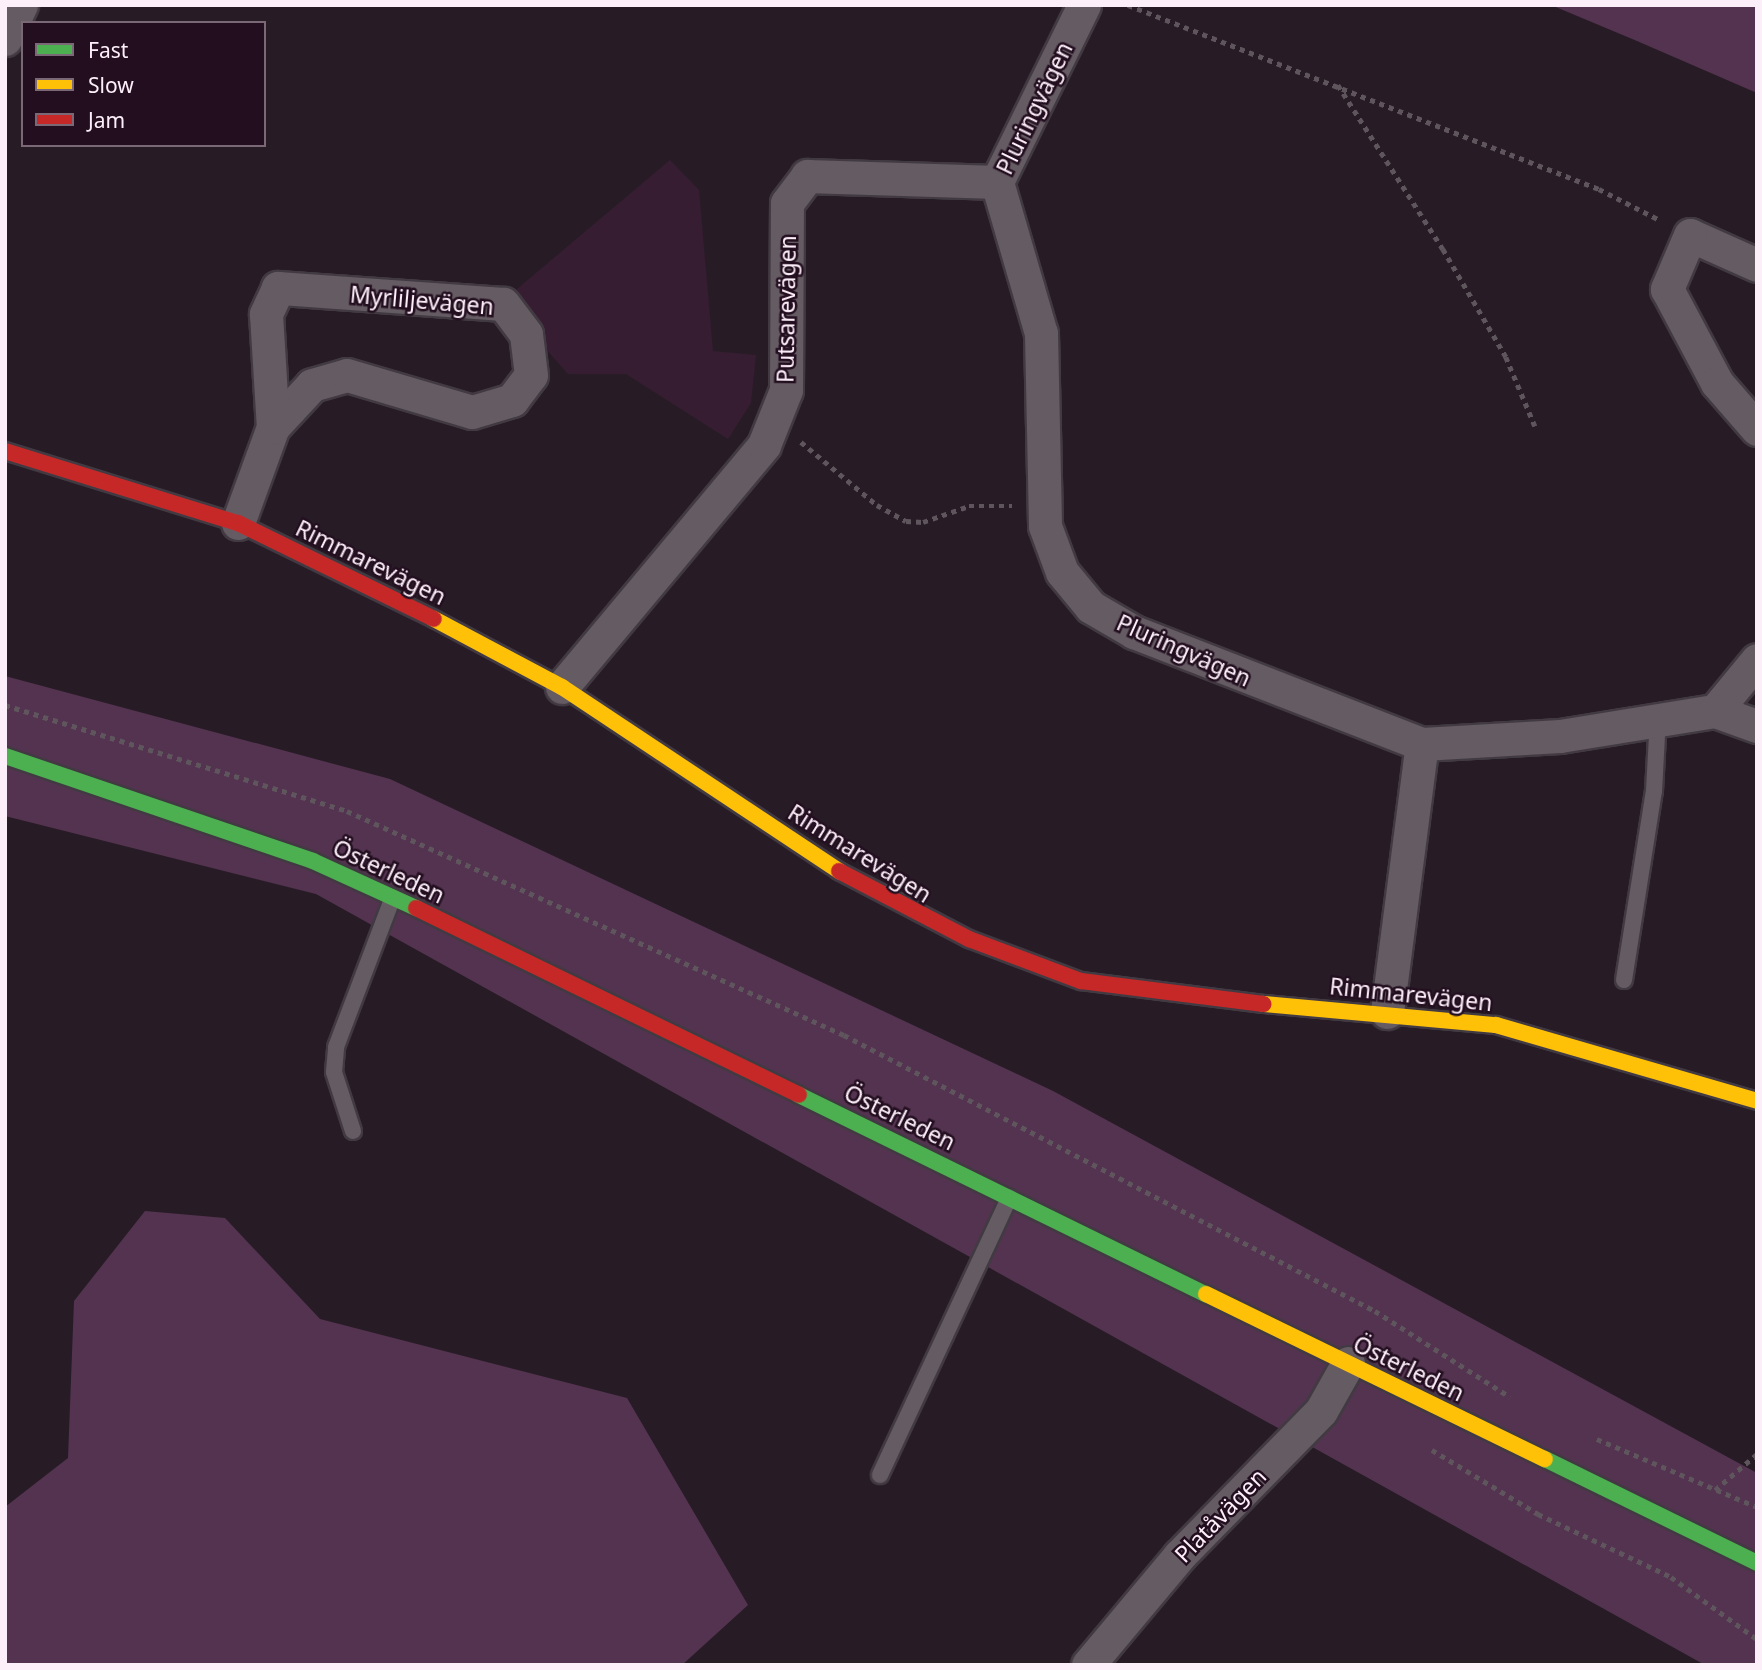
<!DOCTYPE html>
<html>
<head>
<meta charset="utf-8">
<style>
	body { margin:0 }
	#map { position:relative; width:1762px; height:1670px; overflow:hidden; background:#271c26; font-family:"Noto Sans",sans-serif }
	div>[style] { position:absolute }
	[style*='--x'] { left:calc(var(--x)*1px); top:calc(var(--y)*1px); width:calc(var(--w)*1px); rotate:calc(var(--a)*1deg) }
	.built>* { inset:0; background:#361d32 }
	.green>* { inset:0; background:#543350 }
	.path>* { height:4.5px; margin-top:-2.25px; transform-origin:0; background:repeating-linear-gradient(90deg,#5e555d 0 5px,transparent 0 10px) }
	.roads { filter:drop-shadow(2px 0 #423a42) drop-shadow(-2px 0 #423a42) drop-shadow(0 2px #423a42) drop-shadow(0 -2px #423a42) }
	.lane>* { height:16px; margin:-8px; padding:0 8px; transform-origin:8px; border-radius:8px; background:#655b63 }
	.street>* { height:33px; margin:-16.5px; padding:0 16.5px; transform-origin:16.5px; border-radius:16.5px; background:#655b63 }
	.fast>* { height:16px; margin:-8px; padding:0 8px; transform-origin:8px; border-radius:8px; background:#4caf50 }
	.slow>* { height:16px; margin:-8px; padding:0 8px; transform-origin:8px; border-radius:8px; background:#ffc107 }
	.jam>* { height:16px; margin:-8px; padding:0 8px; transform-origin:8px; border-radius:8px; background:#c62828 }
	span { translate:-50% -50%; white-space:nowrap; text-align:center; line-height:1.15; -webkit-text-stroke:5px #220e1f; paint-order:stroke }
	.street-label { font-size:23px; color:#fdeffa }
	.frame { position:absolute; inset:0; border:7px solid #fdeffa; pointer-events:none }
	.legend { position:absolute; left:21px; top:21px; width:245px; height:126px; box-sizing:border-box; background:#220e1f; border:2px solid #7a6877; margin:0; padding:9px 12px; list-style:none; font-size:21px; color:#fdeffa }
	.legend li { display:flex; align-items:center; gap:14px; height:35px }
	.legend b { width:35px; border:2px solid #7a6877 }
</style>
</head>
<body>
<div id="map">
	<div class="built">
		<div style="clip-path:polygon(670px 160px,699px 190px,713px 351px,756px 355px,751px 403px,728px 439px,626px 374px,568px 374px,529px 330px,517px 289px)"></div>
	</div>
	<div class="green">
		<div style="clip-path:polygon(1551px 5px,1757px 5px,1757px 93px,1637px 41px)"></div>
		<div style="clip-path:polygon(5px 676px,390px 779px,1053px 1091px,1757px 1473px,1757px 1665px,1705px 1665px,316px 894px,5px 816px)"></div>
		<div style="clip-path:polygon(145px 1211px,225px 1218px,320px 1319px,627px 1398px,748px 1605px,682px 1665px,5px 1665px,5px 1507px,68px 1458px,74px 1301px)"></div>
	</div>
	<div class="path">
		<div style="--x:1128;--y:5;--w:506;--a:21.34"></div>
		<div style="--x:1599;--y:189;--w:66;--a:27"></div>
		<div style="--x:1338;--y:85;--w:195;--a:57.4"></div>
		<div style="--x:1443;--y:249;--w:125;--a:59.7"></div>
		<div style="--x:1506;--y:357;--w:75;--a:67.2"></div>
		<div style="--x:801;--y:442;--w:99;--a:39.7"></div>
		<div style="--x:877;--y:505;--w:33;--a:29"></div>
		<div style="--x:906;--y:521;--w:17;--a:3"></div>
		<div style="--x:923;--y:522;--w:49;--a:-19.2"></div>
		<div style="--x:969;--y:506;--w:43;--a:0"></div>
		<div style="--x:5;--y:705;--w:358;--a:17.2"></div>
		<div style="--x:347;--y:811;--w:545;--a:24.26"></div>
		<div style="--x:844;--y:1035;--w:598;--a:27.46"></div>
		<div style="--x:1375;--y:1311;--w:160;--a:32.5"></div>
		<div style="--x:1597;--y:1439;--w:174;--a:23"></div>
		<div style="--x:1432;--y:1450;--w:124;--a:31.1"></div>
		<div style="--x:1538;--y:1514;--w:147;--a:25.3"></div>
		<div style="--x:1671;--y:1577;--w:106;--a:35.8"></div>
		<div style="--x:1715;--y:1490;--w:55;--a:-40.6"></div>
	</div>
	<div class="roads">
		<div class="lane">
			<div style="--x:1624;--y:980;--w:191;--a:-81"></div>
			<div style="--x:1654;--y:791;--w:73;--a:-86.9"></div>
			<div style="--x:353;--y:1131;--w:62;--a:-107.9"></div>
			<div style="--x:334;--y:1072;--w:25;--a:-85"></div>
			<div style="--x:336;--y:1047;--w:160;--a:-69.2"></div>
			<div style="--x:880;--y:1475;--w:306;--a:-65"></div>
		</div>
		<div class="street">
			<div style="--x:1084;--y:5;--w:197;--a:116.2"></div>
			<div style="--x:997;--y:182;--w:157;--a:73.8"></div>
			<div style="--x:1041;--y:333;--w:193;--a:88.8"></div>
			<div style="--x:1045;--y:526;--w:49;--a:69.7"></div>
			<div style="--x:1062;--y:572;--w:45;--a:50.4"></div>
			<div style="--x:1091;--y:607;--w:50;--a:30.2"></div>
			<div style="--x:1134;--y:632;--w:309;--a:21.3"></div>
			<div style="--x:1422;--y:744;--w:138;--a:-3.3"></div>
			<div style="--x:1560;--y:736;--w:157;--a:-9.2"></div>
			<div style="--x:1715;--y:711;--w:66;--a:-50.5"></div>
			<div style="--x:5;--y:39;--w:38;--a:-65"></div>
			<div style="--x:1757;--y:265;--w:73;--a:-155.9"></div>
			<div style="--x:1690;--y:235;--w:59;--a:113.1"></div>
			<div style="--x:1667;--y:289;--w:106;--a:62"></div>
			<div style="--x:1717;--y:383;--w:61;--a:49"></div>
			<div style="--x:238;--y:523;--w:102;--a:-70"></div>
			<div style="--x:273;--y:427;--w:57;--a:-47.1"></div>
			<div style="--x:312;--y:385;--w:36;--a:-16"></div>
			<div style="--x:347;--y:375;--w:130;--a:16.5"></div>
			<div style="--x:472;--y:412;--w:42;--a:-16.7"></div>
			<div style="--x:512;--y:400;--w:31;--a:-53"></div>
			<div style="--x:531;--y:375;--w:41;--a:-97"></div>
			<div style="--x:526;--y:334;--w:38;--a:-127"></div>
			<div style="--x:503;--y:304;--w:226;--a:-175.9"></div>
			<div style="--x:278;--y:288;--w:29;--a:115"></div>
			<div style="--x:266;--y:314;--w:113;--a:86.5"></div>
			<div style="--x:562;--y:687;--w:315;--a:-50.1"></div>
			<div style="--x:764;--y:445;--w:59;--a:-68.2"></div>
			<div style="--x:786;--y:390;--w:187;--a:-89.7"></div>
			<div style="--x:787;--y:203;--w:34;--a:-53"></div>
			<div style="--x:807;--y:176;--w:190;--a:1.8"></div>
			<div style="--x:1715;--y:711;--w:45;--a:19.7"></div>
			<div style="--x:1387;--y:1012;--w:270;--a:-82.6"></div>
			<div style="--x:1088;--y:1665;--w:142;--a:-50.1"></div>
			<div style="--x:1179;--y:1556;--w:203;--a:-45.6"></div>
			<div style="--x:1321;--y:1411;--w:55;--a:-60.6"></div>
		</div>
		<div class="fast">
			<div style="--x:5;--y:756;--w:325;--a:18.8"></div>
			<div style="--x:313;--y:861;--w:113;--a:24.5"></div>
			<div style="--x:799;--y:1095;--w:453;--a:26.1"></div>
			<div style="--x:1545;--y:1459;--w:236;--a:26.1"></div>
		</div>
		<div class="slow">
			<div style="--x:434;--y:619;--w:145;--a:28"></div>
			<div style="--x:562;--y:687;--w:333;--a:33.6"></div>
			<div style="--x:1264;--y:1004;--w:233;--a:5.2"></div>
			<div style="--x:1496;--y:1025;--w:272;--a:16.2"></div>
			<div style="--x:1206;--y:1294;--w:377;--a:26"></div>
		</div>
		<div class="jam">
			<div style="--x:5;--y:451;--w:244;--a:17.2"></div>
			<div style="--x:238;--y:523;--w:218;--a:26.1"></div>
			<div style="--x:839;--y:871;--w:147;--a:27.6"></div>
			<div style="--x:969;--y:939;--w:120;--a:20.6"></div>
			<div style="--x:1081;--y:981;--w:184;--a:7.2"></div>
			<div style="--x:416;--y:908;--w:426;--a:26"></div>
		</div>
	</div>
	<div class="street-label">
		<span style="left:1034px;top:108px;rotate:-64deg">Pluringvägen</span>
		<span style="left:422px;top:300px;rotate:5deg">Myrliljevägen</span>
		<span style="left:786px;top:309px;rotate:-89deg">Putsarevägen</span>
		<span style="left:371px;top:562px;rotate:26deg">Rimmarevägen</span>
		<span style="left:1184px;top:650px;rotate:24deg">Pluringvägen</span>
		<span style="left:860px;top:853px;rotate:32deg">Rimmarevägen</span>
		<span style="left:389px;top:871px;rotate:25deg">Österleden</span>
		<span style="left:1411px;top:994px;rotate:6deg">Rimmarevägen</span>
		<span style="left:900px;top:1117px;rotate:26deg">Österleden</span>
		<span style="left:1409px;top:1368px;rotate:26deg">Österleden</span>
		<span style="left:1220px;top:1515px;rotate:-46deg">Platåvägen</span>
	</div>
	<div class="frame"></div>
	<ul class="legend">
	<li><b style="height:9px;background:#4caf50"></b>Fast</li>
	<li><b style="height:9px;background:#ffc107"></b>Slow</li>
	<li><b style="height:9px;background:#c62828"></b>Jam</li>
	</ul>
</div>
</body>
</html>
